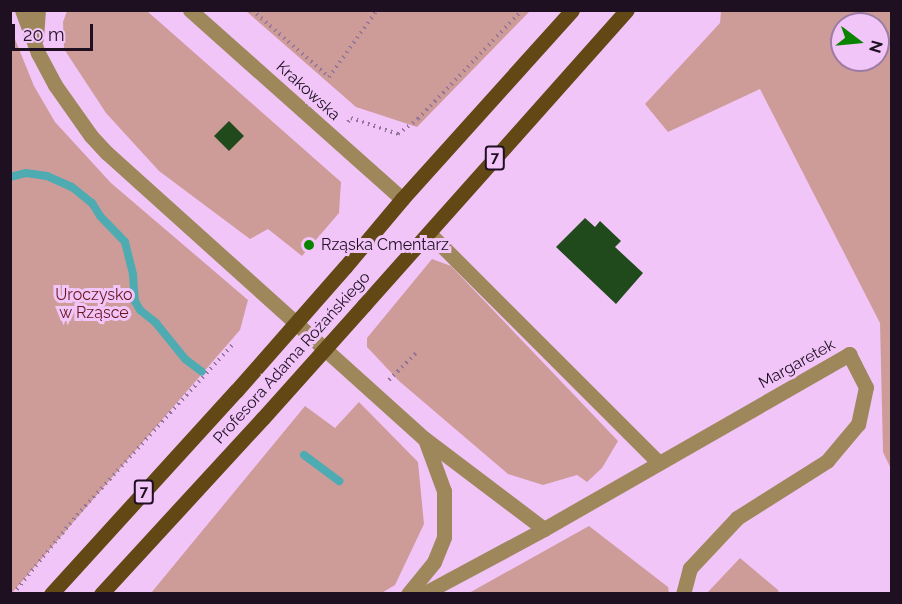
<!DOCTYPE html>
<html>
<head>
<meta charset="utf-8">
<style>
	body { margin:0 }
	#map { position:relative; width:902px; height:604px; overflow:hidden; background:#f2c5f9; font-family:Raleway,sans-serif }
	div>[style] { position:absolute }
	[style*='--x'] { left:calc(var(--x)*1px); top:calc(var(--y)*1px); width:calc(var(--w)*1px); rotate:calc(var(--a)*1deg) }
	.green>* { inset:0; background:#cd9c99 }
	.stream>* { height:8px; margin:-4px; padding:0 4px; transform-origin:4px; border-radius:4px; background:#4eabb2 }
	.building>* { inset:0; background:#204a1c }
	.path>* { height:4px; margin-top:-2px; transform-origin:0; background:repeating-linear-gradient(90deg,#94759a 0 1.5px,transparent 0 6px) }
	.minor>* { height:15px; margin:-7.5px; padding:0 7.5px; transform-origin:7.5px; border-radius:7.5px; background:#9f875c }
	.major>* { height:15px; margin:-7.5px; padding:0 7.5px; transform-origin:7.5px; border-radius:7.5px; background:#614814 }
	.major-bridge>* { height:15px; margin:-7.5px; padding:0 7.5px; transform-origin:7.5px; border-radius:7.5px; background:#614814 }
	.dots>* { width:16px; height:16px; translate:-50% -50%; box-sizing:border-box; border:3px solid #f2c5f9; border-radius:50% }
	span { translate:-50% -50%; white-space:nowrap; text-align:center; line-height:1.15; -webkit-text-stroke:6px #f2c5f9; paint-order:stroke }
	.shield-label span { padding:2px 4px; background:#f2c5f9; border:2px solid; border-radius:4px; -webkit-text-stroke-width:0 }
	.shield-label { font-size:15px; color:#1e0f21; font-weight:700 }
	.street-label { font-size:16px; color:#1e0f21 }
	.poi-label { font-size:16px; color:#1e0f21 }
	.left { translate:0 -50%; text-align:left }
	.park-label { font-size:16px; color:#6a151b }
	.frame { position:absolute; inset:0; border:12px solid #1e0f21; pointer-events:none }
	.north { position:absolute; left:830px; top:12px; width:60px; height:60px; box-sizing:border-box; background:#f2c5f9; border:2px solid #9d7ca3; border-radius:50%; rotate:106deg; font-size:16px; font-weight:700; line-height:24px; text-align:center; color:#1e0f21 }
	.north::after { content:''; display:block; margin:auto; width:21px; height:27px; background:#0a8400; clip-path:polygon(50% 0,100% 100%,50% 72%,0 100%) }
	.scale { position:absolute; left:12px; top:24px; width:81px; height:27px; box-sizing:border-box; border:3px solid #1e0f21; border-top:0; padding-left:8px; font-size:18px; line-height:21px; white-space:nowrap; color:#1e0f21; -webkit-text-stroke:4px #f2c5f9; paint-order:stroke }
</style>
</head>
<body>
<div id="map">
	<div class="green">
		<div style="clip-path:polygon(67px 11px,147px 11px,341px 182px,339px 213px,302px 256px,268px 229px,250px 239px,159px 171px,106px 113px,64px 49px,63px 22px)"></div>
		<div style="clip-path:polygon(246px 11px,530px 11px,417px 127px,356px 107px)"></div>
		<div style="clip-path:polygon(evenodd,721px 11px,891px 11px,891px 469px,883px 452px,880px 323px,760px 89px,668px 132px,645px 104px,720px 23px,721px 11px,842px 24px,878px 24px,878px 60px,842px 60px,842px 24px)"></div>
		<div style="clip-path:polygon(10px 27px,34px 86px,55px 122px,111px 183px,248px 300px,240px 330px,11px 594px)"></div>
		<div style="clip-path:polygon(432px 259px,451px 266px,618px 441px,602px 468px,587px 482px,577px 475px,543px 485px,508px 474px,399px 381px,367px 347px,367px 338px)"></div>
		<div style="clip-path:polygon(359px 402px,418px 462px,424px 524px,395px 585px,380px 594px,151px 593px,305px 406px,335px 428px)"></div>
		<div style="clip-path:polygon(589px 526px,668px 587px,669px 593px,469px 593px)"></div>
		<div style="clip-path:polygon(740px 558px,778px 590px,779px 593px,707px 593px)"></div>
	</div>
	<div class="stream">
		<div style="--x:10;--y:177;--w:16;--a:-14"></div>
		<div style="--x:26;--y:173;--w:21;--a:8"></div>
		<div style="--x:47;--y:176;--w:27;--a:24"></div>
		<div style="--x:72;--y:187;--w:26;--a:39"></div>
		<div style="--x:92;--y:203;--w:15;--a:58"></div>
		<div style="--x:100;--y:216;--w:36;--a:46"></div>
		<div style="--x:125;--y:242;--w:34;--a:76"></div>
		<div style="--x:133;--y:275;--w:26;--a:86"></div>
		<div style="--x:135;--y:301;--w:10;--a:61"></div>
		<div style="--x:140;--y:310;--w:21;--a:39"></div>
		<div style="--x:156;--y:323;--w:46;--a:51.1"></div>
		<div style="--x:185;--y:359;--w:21;--a:37"></div>
		<div style="--x:304;--y:455;--w:44;--a:36.6"></div>
	</div>
	<div class="building">
		<div style="clip-path:polygon(229px 121px,244px 136px,229px 151px,214px 136px)"></div>
		<div style="clip-path:polygon(585px 218px,595px 227px,600px 221px,621px 241px,615px 247px,643px 273px,616px 304px,556px 247px)"></div>
	</div>
	<div class="path">
		<div style="--x:252;--y:10;--w:102;--a:41"></div>
		<div style="--x:329;--y:77;--w:82;--a:-54.4"></div>
		<div style="--x:348;--y:122;--w:5;--a:-53"></div>
		<div style="--x:351;--y:118;--w:50;--a:18.8"></div>
		<div style="--x:398;--y:134;--w:25;--a:-37"></div>
		<div style="--x:418;--y:119;--w:151;--a:-46.3"></div>
		<div style="--x:389;--y:380;--w:38;--a:-45"></div>
		<div style="--x:13;--y:594;--w:102;--a:-51"></div>
		<div style="--x:77;--y:515;--w:231;--a:-47.6"></div>
	</div>
	<div class="minor">
		<div style="--x:22;--y:10;--w:46;--a:69.6"></div>
		<div style="--x:38;--y:53;--w:36;--a:62"></div>
		<div style="--x:55;--y:85;--w:62;--a:54.8"></div>
		<div style="--x:91;--y:136;--w:23;--a:47"></div>
		<div style="--x:107;--y:153;--w:428;--a:42"></div>
		<div style="--x:425;--y:439;--w:149;--a:37.1"></div>
		<div style="--x:190;--y:10;--w:284;--a:41.7"></div>
		<div style="--x:36;--y:38;--w:28;--a:-86"></div>
		<div style="--x:429;--y:233;--w:325;--a:45"></div>
		<div style="--x:408;--y:594;--w:41;--a:-50.9"></div>
		<div style="--x:434;--y:562;--w:27;--a:-68"></div>
		<div style="--x:444;--y:537;--w:46;--a:-90"></div>
		<div style="--x:444;--y:491;--w:55;--a:-110.1"></div>
		<div style="--x:423;--y:594;--w:137;--a:-28.2"></div>
		<div style="--x:544;--y:529;--w:352;--a:-29.8"></div>
		<div style="--x:849;--y:354;--w:37;--a:63"></div>
		<div style="--x:866;--y:387;--w:38;--a:102"></div>
		<div style="--x:858;--y:424;--w:48;--a:130"></div>
		<div style="--x:827;--y:461;--w:107;--a:147.7"></div>
		<div style="--x:737;--y:518;--w:69;--a:133.2"></div>
		<div style="--x:690;--y:568;--w:27;--a:105"></div>
	</div>
	<div class="major">
		<div style="--x:345;--y:267;--w:89;--a:-50"></div>
		<div style="--x:402;--y:199;--w:254;--a:-48"></div>
		<div style="--x:364;--y:305;--w:395;--a:-48.3"></div>
		<div style="--x:51;--y:594;--w:275;--a:-47.7"></div>
		<div style="--x:101;--y:594;--w:239;--a:-47.4"></div>
	</div>
	<div class="major-bridge">
		<div style="--x:236;--y:391;--w:165;--a:-48.7"></div>
		<div style="--x:263;--y:418;--w:152;--a:-48.2"></div>
	</div>
	<div class="dots">
		<div style="left:309px;top:245px;background:#0a8400"></div>
	</div>
	<div class="shield-label">
		<span style="left:495px;top:158px">7</span>
		<span style="left:144px;top:492px">7</span>
	</div>
	<div class="street-label">
		<span style="left:308px;top:91px;rotate:42deg">Krakowska</span>
		<span style="left:292px;top:358px;rotate:-48deg">Profesora Adama Rożańskiego</span>
		<span style="left:797px;top:364px;rotate:-29deg">Margaretek</span>
	</div>
	<div class="poi-label">
		<span class="left" style="left:321px;top:245px">Rząska Cmentarz</span>
	</div>
	<div class="park-label">
		<span style="left:94px;top:304px">Uroczysko<br>w Rząsce</span>
	</div>
	<div class="frame"></div>
	<div class="north">N</div>
	<div class="scale">20 m</div>
</div>
</body>
</html>
